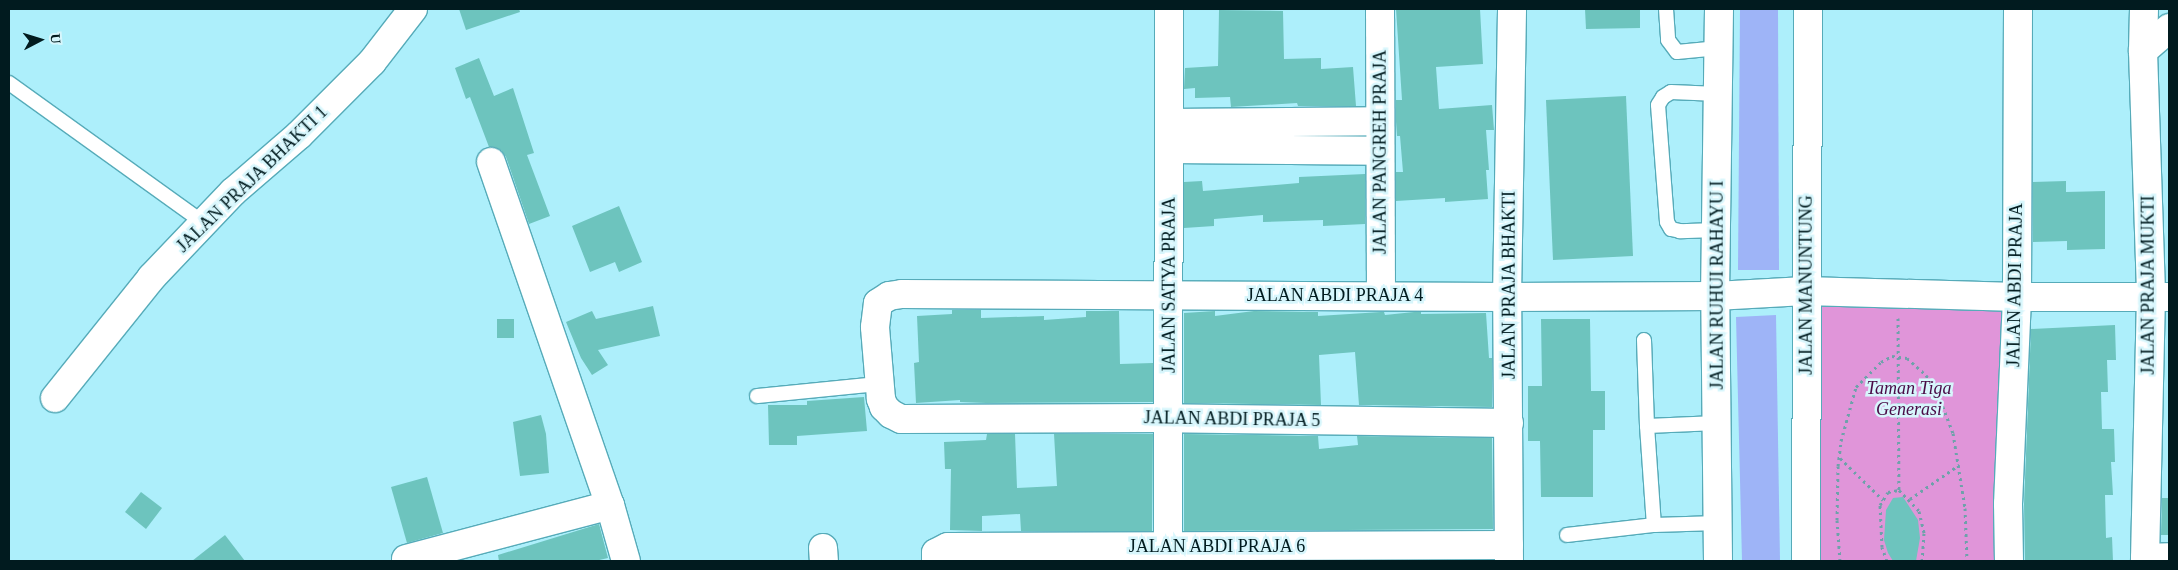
<!DOCTYPE html>
<html>
<head>
<meta charset="utf-8">
<style>
	body { margin:0 }
	#map { position:relative; width:2178px; height:570px; overflow:hidden; background:#adeffb; font-family:Georgia,serif }
	div>[style] { position:absolute }
	[style*='--x'] { left:calc(var(--x)*1px); top:calc(var(--y)*1px); width:calc(var(--w)*1px); rotate:calc(var(--a)*1deg) }
	.green>* { inset:0; background:#e095d9 }
	.water>* { inset:0; background:#9eb4f7 }
	.building>* { inset:0; background:#6dc4be }
	.path>* { height:3px; margin-top:-1.5px; transform-origin:0; background:repeating-linear-gradient(90deg,#6ea1aa 0 2.5px,transparent 0 6.5px) }
	.roads { filter:drop-shadow(1px 0 #56abb9) drop-shadow(-1px 0 #56abb9) drop-shadow(0 1px #56abb9) drop-shadow(0 -1px #56abb9) }
	.lane>* { height:14px; margin:-7px; padding:0 7px; transform-origin:7px; border-radius:7px; background:#fff }
	.street>* { height:28px; margin:-14px; padding:0 14px; transform-origin:14px; border-radius:14px; background:#fff }
	.secondary>* { height:28px; margin:-14px; padding:0 14px; transform-origin:14px; border-radius:14px; background:#fff }
	span { translate:-50% -50%; white-space:nowrap; text-align:center; line-height:1.15; -webkit-text-stroke:5px #d7f6fc; paint-order:stroke }
	.street-label { font-size:18px; color:#011b1f }
	.park-label { font-size:18px; color:#490b46; font-style:italic }
	.frame { position:absolute; inset:0; border:10px solid #011b1f; pointer-events:none }
	.north { position:absolute; left:15px; top:15px; width:50px; height:50px; -webkit-text-stroke:4px #d7f6fc; paint-order:stroke; rotate:85deg; font-size:14px; font-weight:700; line-height:20px; text-align:center; color:#011b1f }
	.north::after { content:''; display:block; margin:auto; width:18px; height:22px; background:#011b1f; clip-path:polygon(50% 0,100% 100%,50% 72%,0 100%) }
</style>
</head>
<body>
<div id="map">
	<div class="green">
		<div style="clip-path:polygon(1811px 299px,2008px 304px,2003px 561px,1813px 561px)"></div>
	</div>
	<div class="water">
		<div style="clip-path:polygon(1740px 9px,1778px 9px,1779px 270px,1738px 270px)"></div>
		<div style="clip-path:polygon(1776px 315px,1780px 561px,1742px 561px,1736px 317px)"></div>
	</div>
	<div class="building">
		<div style="clip-path:polygon(459px 9px,519px 9px,520px 12px,466px 30px)"></div>
		<div style="clip-path:polygon(1396px 9px,1480px 9px,1483px 64px,1436px 67px,1439px 109px,1492px 105px,1494px 130px,1486px 130px,1489px 170px,1486px 170px,1488px 199px,1445px 202px,1445px 198px,1396px 201px,1396px 172px,1403px 172px,1400px 136px,1397px 136px,1396px 122px,1396px 100px,1402px 100px)"></div>
		<div style="clip-path:polygon(1585px 9px,1640px 9px,1640px 28px,1586px 29px)"></div>
		<div style="clip-path:polygon(1219px 10px,1283px 11px,1284px 59px,1321px 58px,1321px 69px,1353px 67px,1356px 106px,1298px 106px,1297px 103px,1231px 107px,1230px 97px,1195px 98px,1195px 88px,1184px 89px,1185px 68px,1218px 66px)"></div>
		<div style="clip-path:polygon(479px 58px,494px 96px,513px 88px,534px 153px,527px 155px,550px 216px,529px 224px,506px 157px,501px 150px,489px 147px,470px 97px,466px 99px,455px 68px)"></div>
		<div style="clip-path:polygon(1626px 96px,1633px 256px,1553px 260px,1546px 100px)"></div>
		<div style="clip-path:polygon(1365px 174px,1365px 224px,1323px 226px,1323px 220px,1263px 222px,1263px 215px,1214px 219px,1214px 226px,1184px 228px,1184px 182px,1202px 181px,1203px 191px,1299px 183px,1299px 177px)"></div>
		<div style="clip-path:polygon(2066px 181px,2066px 192px,2105px 191px,2105px 249px,2067px 250px,2067px 241px,2033px 242px,2033px 182px)"></div>
		<div style="clip-path:polygon(619px 206px,642px 262px,619px 272px,615px 262px,590px 272px,572px 226px)"></div>
		<div style="clip-path:polygon(653px 306px,660px 336px,598px 350px,608px 365px,592px 375px,581px 358px,566px 322px,592px 311px,596px 319px)"></div>
		<div style="clip-path:polygon(952px 310px,981px 310px,981px 318px,1044px 316px,1044px 320px,1086px 317px,1086px 311px,1119px 311px,1120px 364px,1153px 363px,1153px 402px,986px 403px,960px 402px,960px 400px,916px 403px,914px 363px,919px 362px,917px 316px,952px 314px)"></div>
		<div style="clip-path:polygon(1215px 311px,1215px 316px,1254px 311px,1318px 312px,1318px 316px,1381px 312px,1384px 312px,1385px 315px,1414px 312px,1421px 312px,1421px 314px,1486px 313px,1489px 358px,1492px 358px,1492px 407px,1359px 405px,1355px 352px,1319px 355px,1321px 405px,1184px 403px,1184px 313px)"></div>
		<div style="clip-path:polygon(497px 319px,514px 319px,514px 338px,497px 338px)"></div>
		<div style="clip-path:polygon(1541px 319px,1590px 319px,1591px 391px,1605px 391px,1605px 430px,1593px 430px,1593px 497px,1541px 497px,1540px 441px,1528px 441px,1528px 386px,1542px 386px)"></div>
		<div style="clip-path:polygon(2115px 325px,2116px 360px,2107px 360px,2108px 392px,2101px 392px,2102px 429px,2114px 429px,2115px 462px,2111px 462px,2113px 495px,2105px 495px,2106px 538px,2112px 537px,2113px 561px,2025px 561px,2024px 504px,2031px 329px)"></div>
		<div style="clip-path:polygon(864px 397px,867px 431px,797px 436px,797px 445px,769px 445px,768px 405px,807px 405px,807px 401px)"></div>
		<div style="clip-path:polygon(541px 415px,546px 434px,549px 473px,520px 476px,513px 422px)"></div>
		<div style="clip-path:polygon(987px 434px,1015px 434px,1017px 488px,1057px 486px,1054px 434px,1153px 434px,1152px 531px,1021px 531px,1020px 514px,982px 516px,982px 531px,950px 530px,951px 469px,945px 469px,944px 442px,986px 440px)"></div>
		<div style="clip-path:polygon(1184px 434px,1318px 436px,1319px 449px,1358px 445px,1357px 436px,1492px 438px,1493px 529px,1184px 531px)"></div>
		<div style="clip-path:polygon(427px 477px,443px 533px,407px 543px,391px 487px)"></div>
		<div style="clip-path:polygon(141px 492px,162px 508px,146px 529px,125px 512px)"></div>
		<div style="clip-path:polygon(1903px 497px,1918px 520px,1920px 538px,1916px 561px,1893px 561px,1888px 553px,1884px 540px,1886px 510px,1893px 498px)"></div>
		<div style="clip-path:polygon(2162px 498px,2169px 498px,2169px 535px,2161px 535px)"></div>
		<div style="clip-path:polygon(599px 524px,608px 558px,595px 561px,499px 561px,498px 555px)"></div>
		<div style="clip-path:polygon(225px 535px,245px 561px,192px 561px)"></div>
	</div>
	<div class="path">
		<div style="--x:1898;--y:318;--w:172;--a:89.7"></div>
		<div style="--x:1840;--y:458;--w:60;--a:44.3"></div>
		<div style="--x:1899;--y:490;--w:29;--a:46"></div>
		<div style="--x:1919;--y:511;--w:23;--a:77"></div>
		<div style="--x:1924;--y:533;--w:28;--a:94"></div>
		<div style="--x:1910;--y:499;--w:60;--a:-34.8"></div>
		<div style="--x:1840;--y:561;--w:41;--a:-94.2"></div>
		<div style="--x:1837;--y:520;--w:54;--a:-88.9"></div>
		<div style="--x:1838;--y:466;--w:25;--a:-83"></div>
		<div style="--x:1841;--y:441;--w:56;--a:-74.5"></div>
		<div style="--x:1856;--y:387;--w:35;--a:-45"></div>
		<div style="--x:1881;--y:362;--w:13;--a:-29"></div>
		<div style="--x:1892;--y:356;--w:15;--a:8"></div>
		<div style="--x:1907;--y:358;--w:25;--a:42"></div>
		<div style="--x:1926;--y:375;--w:22;--a:58"></div>
		<div style="--x:1938;--y:394;--w:42;--a:69"></div>
		<div style="--x:1953;--y:433;--w:76;--a:80.9"></div>
		<div style="--x:1965;--y:508;--w:53;--a:87.8"></div>
		<div style="--x:1887;--y:561;--w:15;--a:-110"></div>
		<div style="--x:1882;--y:547;--w:42;--a:-92.7"></div>
		<div style="--x:1880;--y:505;--w:15;--a:-58"></div>
		<div style="--x:1888;--y:492;--w:11;--a:-10"></div>
	</div>
	<div class="roads">
		<div class="lane">
			<div style="--x:1666;--y:9;--w:31;--a:86"></div>
			<div style="--x:1668;--y:40;--w:15;--a:53"></div>
			<div style="--x:1677;--y:52;--w:42;--a:-5.4"></div>
			<div style="--x:9;--y:83;--w:240;--a:35.7"></div>
			<div style="--x:1716;--y:230;--w:36;--a:178"></div>
			<div style="--x:1680;--y:231;--w:9;--a:-167"></div>
			<div style="--x:1671;--y:229;--w:8;--a:-120"></div>
			<div style="--x:1667;--y:222;--w:117;--a:-94.4"></div>
			<div style="--x:1658;--y:105;--w:9;--a:-58"></div>
			<div style="--x:1663;--y:97;--w:9;--a:-32"></div>
			<div style="--x:1671;--y:92;--w:47;--a:2.4"></div>
			<div style="--x:1644;--y:340;--w:86;--a:88"></div>
			<div style="--x:757;--y:396;--w:122;--a:-5.7"></div>
			<div style="--x:1717;--y:423;--w:70;--a:177.5"></div>
			<div style="--x:1647;--y:426;--w:99;--a:86"></div>
			<div style="--x:1654;--y:525;--w:64;--a:-1.8"></div>
			<div style="--x:1567;--y:535;--w:88;--a:-6.6"></div>
		</div>
		<div class="street">
			<div style="--x:1380;--y:9;--w:286;--a:89.8"></div>
			<div style="--x:2144;--y:9;--w:42;--a:91.4"></div>
			<div style="--x:2143;--y:51;--w:244;--a:88.1"></div>
			<div style="--x:2151;--y:295;--w:266;--a:91.3"></div>
			<div style="--x:2143;--y:51;--w:35;--a:-41"></div>
			<div style="--x:1169;--y:123;--w:211;--a:-0.5"></div>
			<div style="--x:1169;--y:149;--w:211;--a:0.5"></div>
			<div style="--x:491;--y:162;--w:363;--a:70.9"></div>
			<div style="--x:610;--y:505;--w:58;--a:74.1"></div>
			<div style="--x:55;--y:398;--w:154;--a:-51.3"></div>
			<div style="--x:151;--y:278;--w:119;--a:-46.4"></div>
			<div style="--x:233;--y:192;--w:87;--a:-40.8"></div>
			<div style="--x:299;--y:135;--w:103;--a:-45"></div>
			<div style="--x:372;--y:62;--w:67;--a:-52.3"></div>
			<div style="--x:1509;--y:423;--w:341;--a:-179.2"></div>
			<div style="--x:1168;--y:418;--w:267;--a:179.8"></div>
			<div style="--x:901;--y:419;--w:11;--a:-153"></div>
			<div style="--x:891;--y:414;--w:10;--a:-135"></div>
			<div style="--x:884;--y:407;--w:9;--a:-111"></div>
			<div style="--x:881;--y:399;--w:72;--a:-94.8"></div>
			<div style="--x:875;--y:327;--w:24;--a:-83"></div>
			<div style="--x:878;--y:303;--w:13;--a:-32"></div>
			<div style="--x:889;--y:296;--w:13;--a:-9"></div>
			<div style="--x:902;--y:294;--w:605;--a:0.28"></div>
			<div style="--x:1507;--y:297;--w:208;--a:-0.3"></div>
			<div style="--x:1715;--y:296;--w:90;--a:-3.2"></div>
			<div style="--x:1805;--y:291;--w:212;--a:1.6"></div>
			<div style="--x:2017;--y:297;--w:152;--a:0"></div>
			<div style="--x:823;--y:548;--w:13;--a:86"></div>
			<div style="--x:2145;--y:558;--w:24;--a:-2"></div>
			<div style="--x:406;--y:559;--w:211;--a:-14.8"></div>
			<div style="--x:936;--y:561;--w:8;--a:-90"></div>
			<div style="--x:936;--y:553;--w:13;--a:-27"></div>
			<div style="--x:948;--y:547;--w:561;--a:-0.2"></div>
			<div style="--x:1168;--y:561;--w:552;--a:-89.9"></div>
			<div style="--x:1509;--y:561;--w:264;--a:-90.4"></div>
			<div style="--x:1507;--y:297;--w:288;--a:-89"></div>
			<div style="--x:2009;--y:561;--w:57;--a:-91"></div>
			<div style="--x:2008;--y:504;--w:207;--a:-87.5"></div>
			<div style="--x:2017;--y:297;--w:288;--a:-89.8"></div>
		</div>
		<div class="secondary">
			<div style="--x:1718;--y:561;--w:265;--a:-90.6"></div>
			<div style="--x:1715;--y:296;--w:287;--a:-89.2"></div>
			<div style="--x:1806;--y:561;--w:552;--a:-89.79"></div>
		</div>
	</div>
	<div class="street-label">
		<span style="left:1380px;top:152px;rotate:-90deg">JALAN PANGREH PRAJA</span>
		<span style="left:252px;top:179px;rotate:-44deg">JALAN PRAJA BHAKTI 1</span>
		<span style="left:1169px;top:285px;rotate:-90deg">JALAN SATYA PRAJA</span>
		<span style="left:1509px;top:285px;rotate:-90deg">JALAN PRAJA BHAKTI</span>
		<span style="left:1717px;top:285px;rotate:-90deg">JALAN RUHUI RAHAYU I</span>
		<span style="left:1806px;top:285px;rotate:-90deg">JALAN MANUNTUNG</span>
		<span style="left:2015px;top:285px;rotate:-89deg">JALAN ABDI PRAJA</span>
		<span style="left:2148px;top:285px;rotate:-90deg">JALAN PRAJA MUKTI</span>
		<span style="left:1335px;top:295px">JALAN ABDI PRAJA 4</span>
		<span style="left:1232px;top:419px;rotate:1deg">JALAN ABDI PRAJA 5</span>
		<span style="left:1217px;top:546px">JALAN ABDI PRAJA 6</span>
	</div>
	<div class="park-label">
		<span style="left:1909px;top:399px">Taman Tiga<br>Generasi</span>
	</div>
	<div class="frame"></div>
	<div class="north">U</div>
</div>
</body>
</html>
